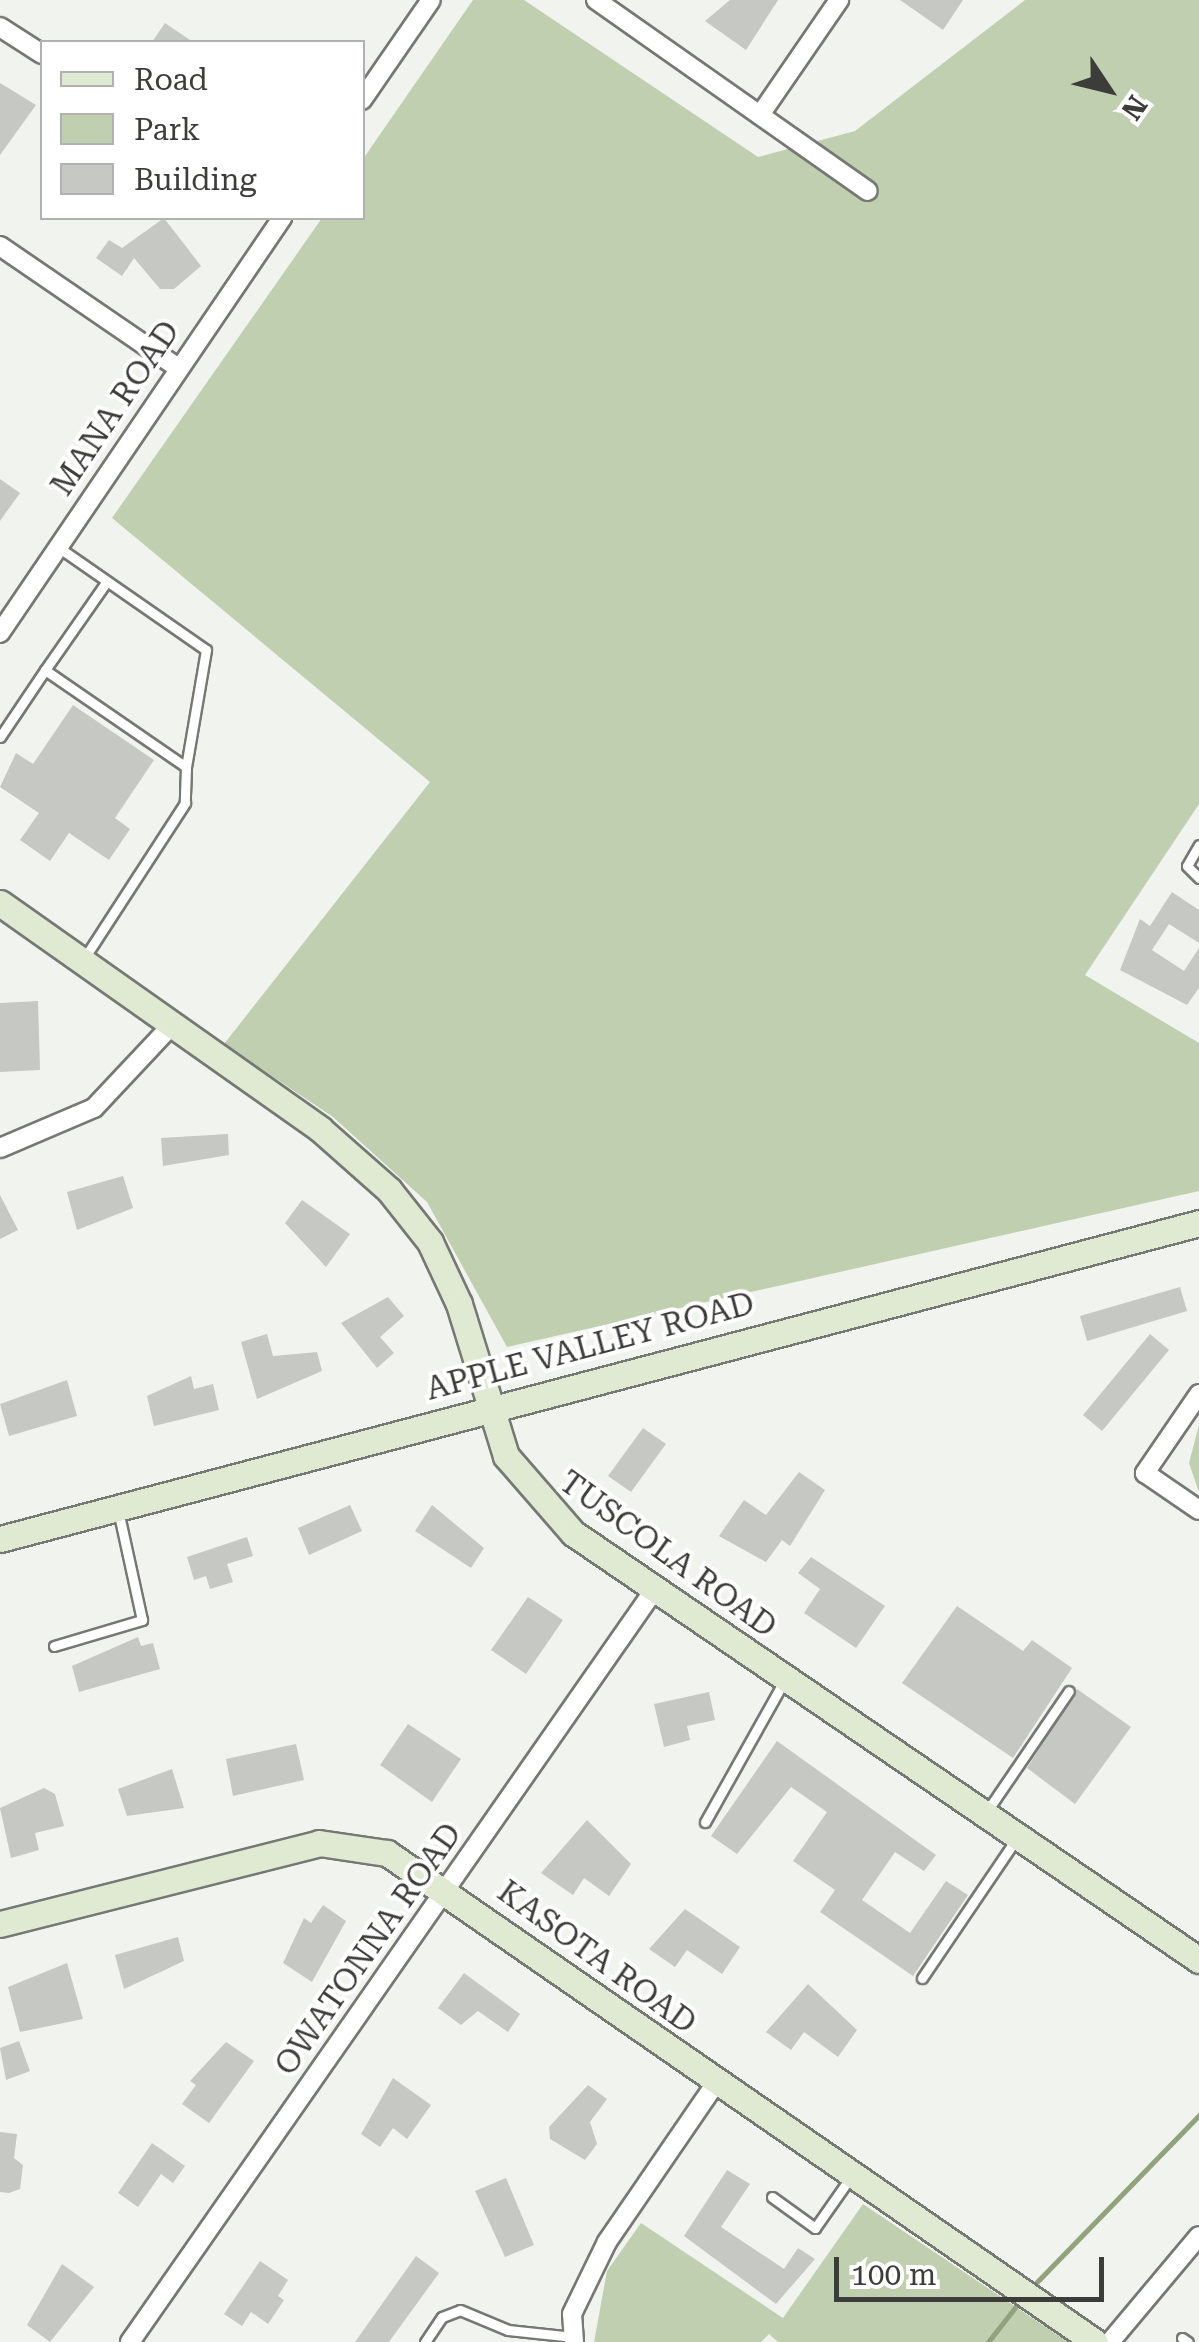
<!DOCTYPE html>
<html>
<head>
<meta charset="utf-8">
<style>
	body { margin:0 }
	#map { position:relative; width:1199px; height:2342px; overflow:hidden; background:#f1f3ee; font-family:"Roboto Serif",serif }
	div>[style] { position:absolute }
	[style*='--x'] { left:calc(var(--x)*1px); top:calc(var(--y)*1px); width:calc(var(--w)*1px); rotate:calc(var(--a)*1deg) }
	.green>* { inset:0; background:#bfcfaf }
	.stream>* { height:5px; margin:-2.5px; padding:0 2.5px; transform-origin:2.5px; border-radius:2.5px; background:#91a27d }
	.building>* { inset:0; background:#c6c8c4 }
	.roads { filter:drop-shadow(2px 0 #767874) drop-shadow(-2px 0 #767874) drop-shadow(0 2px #767874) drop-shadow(0 -2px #767874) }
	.lane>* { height:9px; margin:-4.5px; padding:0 4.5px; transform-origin:4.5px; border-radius:4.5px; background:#fff }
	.street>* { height:18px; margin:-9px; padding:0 9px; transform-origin:9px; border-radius:9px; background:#fff }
	.secondary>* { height:25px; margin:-12.5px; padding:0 12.5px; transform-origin:12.5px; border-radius:12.5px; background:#e0ead3 }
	span { translate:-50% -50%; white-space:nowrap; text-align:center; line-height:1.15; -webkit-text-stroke:8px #fff; paint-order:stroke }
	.street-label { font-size:32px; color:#3c3d3b }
	.legend { position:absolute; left:40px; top:40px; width:325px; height:180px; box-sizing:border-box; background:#fff; border:2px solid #b1b1b1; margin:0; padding:12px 18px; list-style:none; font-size:30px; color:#3c3d3b }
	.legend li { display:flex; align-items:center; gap:20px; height:50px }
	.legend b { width:50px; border:2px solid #b1b1b1 }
	.north { position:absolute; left:1059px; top:40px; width:100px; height:100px; -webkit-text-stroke:8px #fff; paint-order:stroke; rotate:125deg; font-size:28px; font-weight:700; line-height:40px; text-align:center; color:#3c3d3b }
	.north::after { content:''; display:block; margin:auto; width:35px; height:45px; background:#3c3d3b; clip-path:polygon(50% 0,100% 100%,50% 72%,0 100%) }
	.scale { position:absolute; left:834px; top:2257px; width:270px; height:45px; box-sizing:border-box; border:5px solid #3c3d3b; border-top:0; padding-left:12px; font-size:30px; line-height:35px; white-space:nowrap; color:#3c3d3b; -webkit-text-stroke:8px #fff; paint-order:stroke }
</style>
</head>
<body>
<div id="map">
	<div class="green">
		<div style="clip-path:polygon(473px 0,524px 0,758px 157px,855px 131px,1025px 0,1199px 0,1199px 804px,1085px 975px,1199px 1043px,1199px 1191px,507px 1347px,427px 1202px,333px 1117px,224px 1044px,430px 782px,112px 518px,322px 218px,362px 218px,363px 159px)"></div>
		<div style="clip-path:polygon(1199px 1425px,1199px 1492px,1189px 1463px)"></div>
		<div style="clip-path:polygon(863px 2204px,1068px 2342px,778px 2342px,769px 2334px,761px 2342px,594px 2342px,607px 2271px,641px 2223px,783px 2318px)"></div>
	</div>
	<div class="stream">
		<div style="--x:1030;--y:2289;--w:243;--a:-45.8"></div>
		<div style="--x:988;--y:2342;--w:52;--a:-52"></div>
	</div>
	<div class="building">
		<div style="clip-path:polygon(730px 0,778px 0,746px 50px,705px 21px)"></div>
		<div style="clip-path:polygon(900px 0,963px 0,943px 30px)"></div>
		<div style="clip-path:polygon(165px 23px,193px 42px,152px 42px)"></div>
		<div style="clip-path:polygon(0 83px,36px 105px,0 155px)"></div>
		<div style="clip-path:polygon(164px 218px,201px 266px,174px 289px,160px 289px,134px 258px,122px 276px,96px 258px,109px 240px,122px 248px)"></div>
		<div style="clip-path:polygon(0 479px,20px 493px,0 521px)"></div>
		<div style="clip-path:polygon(73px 705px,154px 760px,115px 818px,130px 829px,109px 860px,69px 833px,50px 861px,20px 840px,39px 813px,0 787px,16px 753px,33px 764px)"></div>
		<div style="clip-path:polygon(1172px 892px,1199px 910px,1199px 943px,1169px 924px,1152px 950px,1184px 971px,1199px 948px,1199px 988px,1187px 1005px,1120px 970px,1140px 919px,1150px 926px)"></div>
		<div style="clip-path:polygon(38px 1001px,40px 1070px,0 1072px,0 1003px)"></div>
		<div style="clip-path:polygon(228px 1134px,229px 1155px,163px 1166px,161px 1138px)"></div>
		<div style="clip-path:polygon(123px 1176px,133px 1208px,77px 1230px,67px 1192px)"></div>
		<div style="clip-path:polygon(0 1195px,18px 1230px,0 1239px)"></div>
		<div style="clip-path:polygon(302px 1200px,350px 1234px,326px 1267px,285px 1223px)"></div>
		<div style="clip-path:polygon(1180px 1287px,1187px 1311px,1087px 1341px,1080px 1316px)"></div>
		<div style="clip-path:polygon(388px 1297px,404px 1316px,380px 1337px,394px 1353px,377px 1368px,341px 1323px)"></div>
		<div style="clip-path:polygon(267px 1334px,273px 1356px,317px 1352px,322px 1371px,257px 1399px,241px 1342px)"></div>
		<div style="clip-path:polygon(1150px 1334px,1169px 1350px,1102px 1431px,1083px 1415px)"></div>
		<div style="clip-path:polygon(191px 1376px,194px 1389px,213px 1384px,219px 1410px,154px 1426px,147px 1396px)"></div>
		<div style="clip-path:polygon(67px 1380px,77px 1416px,9px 1436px,0 1404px)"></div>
		<div style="clip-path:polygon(643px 1428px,666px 1444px,631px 1492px,608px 1476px)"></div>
		<div style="clip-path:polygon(799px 1472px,825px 1490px,790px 1546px,782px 1540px,766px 1562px,719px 1536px,744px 1500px,766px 1515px)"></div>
		<div style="clip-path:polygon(350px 1505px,362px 1531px,309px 1555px,298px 1528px)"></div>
		<div style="clip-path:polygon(432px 1505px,484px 1548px,471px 1568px,415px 1531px)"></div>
		<div style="clip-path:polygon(247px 1537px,253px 1556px,227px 1564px,233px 1582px,210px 1589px,206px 1576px,194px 1580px,187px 1557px)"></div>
		<div style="clip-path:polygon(811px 1557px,885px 1606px,856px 1648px,804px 1613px,820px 1589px,798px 1573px)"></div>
		<div style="clip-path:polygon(528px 1597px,563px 1620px,526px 1674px,491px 1650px)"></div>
		<div style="clip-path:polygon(957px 1606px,1023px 1651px,1032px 1640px,1072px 1668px,1013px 1758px,902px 1683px)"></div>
		<div style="clip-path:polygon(138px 1637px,141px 1646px,153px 1643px,160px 1669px,79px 1692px,72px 1666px)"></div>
		<div style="clip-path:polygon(1077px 1689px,1131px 1727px,1075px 1804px,1027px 1768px)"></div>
		<div style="clip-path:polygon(709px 1692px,715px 1720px,687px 1726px,690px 1740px,664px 1747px,654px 1704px)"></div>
		<div style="clip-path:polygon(408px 1724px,461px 1759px,432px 1802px,380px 1765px)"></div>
		<div style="clip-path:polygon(777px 1741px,936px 1855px,924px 1871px,895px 1852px,862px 1900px,910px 1933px,946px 1881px,968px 1895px,913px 1976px,820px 1912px,835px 1890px,793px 1861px,827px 1812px,791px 1787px,737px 1854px,711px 1836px)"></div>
		<div style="clip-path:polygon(296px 1744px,304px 1780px,233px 1796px,226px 1759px)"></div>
		<div style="clip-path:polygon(172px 1769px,184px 1808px,127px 1816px,118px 1789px)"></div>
		<div style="clip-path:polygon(44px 1788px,55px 1794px,64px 1826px,35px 1833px,39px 1850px,11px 1858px,0 1808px)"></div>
		<div style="clip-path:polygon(587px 1820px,631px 1864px,609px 1896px,584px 1878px,573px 1895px,541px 1873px)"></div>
		<div style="clip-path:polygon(323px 1905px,346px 1921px,312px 1982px,283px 1963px,304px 1918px,311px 1923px)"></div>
		<div style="clip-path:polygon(685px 1909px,740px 1947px,722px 1974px,687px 1950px,675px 1967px,649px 1949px)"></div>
		<div style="clip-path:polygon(178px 1937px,184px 1961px,124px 1989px,115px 1955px)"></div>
		<div style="clip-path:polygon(67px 1963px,83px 2019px,20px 2032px,8px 1987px)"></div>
		<div style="clip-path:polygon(464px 1973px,520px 2014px,508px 2032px,478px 2011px,461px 2025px,438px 2008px)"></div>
		<div style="clip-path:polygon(808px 1984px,857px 2030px,838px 2057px,804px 2032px,791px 2050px,766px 2032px)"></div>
		<div style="clip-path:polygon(19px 2041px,30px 2071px,6px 2080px,0 2048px)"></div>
		<div style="clip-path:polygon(226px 2042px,254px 2061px,209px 2123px,182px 2104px,196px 2085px,190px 2081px)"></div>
		<div style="clip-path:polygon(393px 2078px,431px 2105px,407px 2139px,393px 2128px,380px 2147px,361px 2134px)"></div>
		<div style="clip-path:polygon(588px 2085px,607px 2099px,590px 2122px,597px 2144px,585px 2160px,550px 2139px,549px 2127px)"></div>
		<div style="clip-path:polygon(0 2132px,17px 2134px,14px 2158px,23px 2165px,20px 2189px,9px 2193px,0 2192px)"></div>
		<div style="clip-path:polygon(152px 2143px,185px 2166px,173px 2183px,161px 2174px,138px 2207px,118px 2193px)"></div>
		<div style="clip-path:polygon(727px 2170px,750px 2184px,721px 2227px,784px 2269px,798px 2248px,815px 2259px,776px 2304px,684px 2236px)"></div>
		<div style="clip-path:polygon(506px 2178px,534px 2245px,505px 2257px,475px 2191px)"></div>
		<div style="clip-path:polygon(416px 2256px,439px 2273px,389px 2342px,355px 2342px)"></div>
		<div style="clip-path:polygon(260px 2261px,288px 2280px,278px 2296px,284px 2300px,268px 2324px,251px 2312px,242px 2326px,224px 2314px)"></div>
		<div style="clip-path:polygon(62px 2264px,94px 2287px,50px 2342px,27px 2325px)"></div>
	</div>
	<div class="roads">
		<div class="lane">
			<div style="--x:58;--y:547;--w:180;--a:34.8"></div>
			<div style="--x:206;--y:650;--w:119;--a:99.7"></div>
			<div style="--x:45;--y:670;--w:108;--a:-55.1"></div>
			<div style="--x:0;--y:737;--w:81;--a:-56.1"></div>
			<div style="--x:45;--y:670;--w:171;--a:34.5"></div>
			<div style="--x:186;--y:767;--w:36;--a:92"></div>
			<div style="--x:185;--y:803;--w:184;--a:123"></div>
			<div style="--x:1199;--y:845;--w:24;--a:120"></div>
			<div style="--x:1187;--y:866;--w:17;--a:45"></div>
			<div style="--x:54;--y:1646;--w:92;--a:-16.5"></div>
			<div style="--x:142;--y:1620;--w:113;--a:-102.3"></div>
			<div style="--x:987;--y:1811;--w:145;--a:-55.7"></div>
			<div style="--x:705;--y:1822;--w:162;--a:-60.7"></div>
			<div style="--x:922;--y:1978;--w:168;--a:-55.9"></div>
			<div style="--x:772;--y:2197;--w:53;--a:35.8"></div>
			<div style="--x:815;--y:2228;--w:61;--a:-55"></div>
			<div style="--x:1182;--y:2338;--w:7;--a:34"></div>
			<div style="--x:425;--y:2342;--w:30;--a:-56"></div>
			<div style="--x:442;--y:2317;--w:19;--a:-21"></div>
			<div style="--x:460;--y:2310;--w:52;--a:22.6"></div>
			<div style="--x:508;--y:2330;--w:66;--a:6.1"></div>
		</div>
		<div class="street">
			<div style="--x:596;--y:0;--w:332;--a:35.1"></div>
			<div style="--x:0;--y:27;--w:50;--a:32.7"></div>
			<div style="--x:362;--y:100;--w:121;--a:-55.4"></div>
			<div style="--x:760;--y:115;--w:140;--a:-55.5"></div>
			<div style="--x:0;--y:246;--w:216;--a:34.4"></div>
			<div style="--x:0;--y:633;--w:502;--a:-55.8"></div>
			<div style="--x:0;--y:1148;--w:102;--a:-23.1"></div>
			<div style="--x:94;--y:1108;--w:115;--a:-46.8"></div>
			<div style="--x:1199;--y:1394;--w:96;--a:124.4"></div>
			<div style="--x:1145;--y:1473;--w:65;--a:34.4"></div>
			<div style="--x:130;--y:2342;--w:918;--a:-55.12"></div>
			<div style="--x:574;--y:2342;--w:28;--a:-94"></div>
			<div style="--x:572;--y:2314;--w:80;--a:-64.1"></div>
			<div style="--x:607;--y:2242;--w:191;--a:-55.6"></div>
			<div style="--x:1110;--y:2342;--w:138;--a:-50"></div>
		</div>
		<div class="secondary">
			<div style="--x:0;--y:903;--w:392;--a:35.2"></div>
			<div style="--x:320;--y:1129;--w:92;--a:41.5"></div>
			<div style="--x:389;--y:1190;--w:66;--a:51.7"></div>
			<div style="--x:430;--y:1242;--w:68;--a:64.9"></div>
			<div style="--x:459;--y:1304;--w:159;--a:72.8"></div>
			<div style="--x:506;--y:1456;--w:102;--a:49"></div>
			<div style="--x:573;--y:1533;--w:758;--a:34.3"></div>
			<div style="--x:0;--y:1539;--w:1240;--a:-14.76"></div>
			<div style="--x:0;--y:1924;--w:329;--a:-14.2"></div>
			<div style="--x:319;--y:1843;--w:69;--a:8.4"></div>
			<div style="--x:387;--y:1853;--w:860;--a:34.63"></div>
		</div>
	</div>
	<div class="street-label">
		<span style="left:115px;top:408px;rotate:-56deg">MANA ROAD</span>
		<span style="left:590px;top:1346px;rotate:-15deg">APPLE VALLEY ROAD</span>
		<span style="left:668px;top:1554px;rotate:36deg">TUSCOLA ROAD</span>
		<span style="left:368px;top:1949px;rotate:-55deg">OWATONNA ROAD</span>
		<span style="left:597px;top:1957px;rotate:36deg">KASOTA ROAD</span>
	</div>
	<ul class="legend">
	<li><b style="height:12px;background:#e0ead3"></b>Road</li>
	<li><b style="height:28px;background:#bfcfaf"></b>Park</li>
	<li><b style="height:28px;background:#c6c8c4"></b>Building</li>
	</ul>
	<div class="north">N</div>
	<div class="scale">100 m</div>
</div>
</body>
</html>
